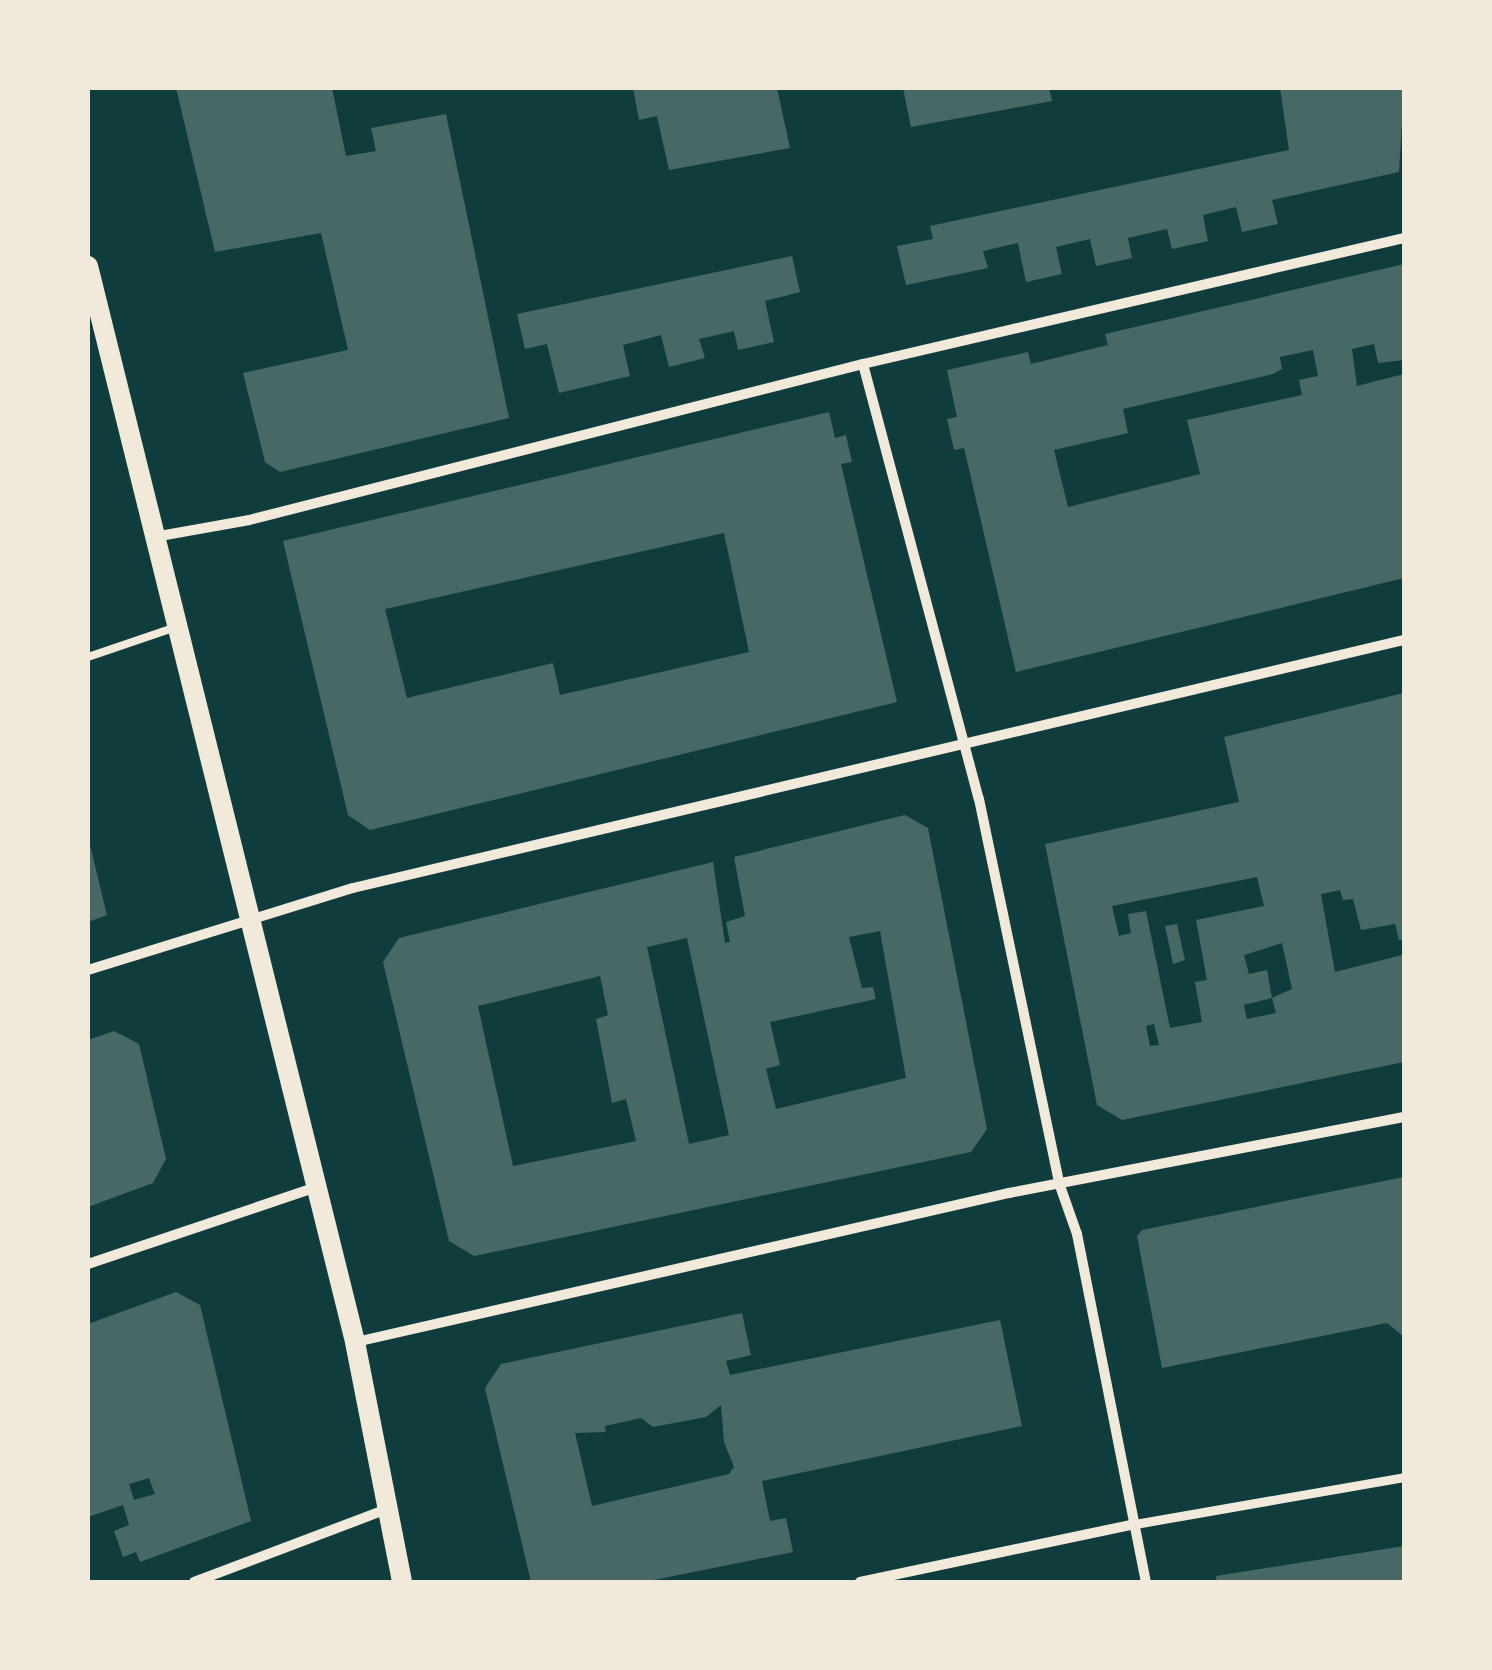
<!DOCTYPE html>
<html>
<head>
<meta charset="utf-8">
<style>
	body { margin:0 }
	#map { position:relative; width:1492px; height:1670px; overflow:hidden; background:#0f3d3e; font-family:"Titillium Web",sans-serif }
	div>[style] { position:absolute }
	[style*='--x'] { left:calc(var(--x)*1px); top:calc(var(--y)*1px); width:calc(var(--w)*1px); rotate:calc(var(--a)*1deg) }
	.building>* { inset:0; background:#486865 }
	.service>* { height:8px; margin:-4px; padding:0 4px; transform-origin:4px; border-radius:4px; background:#f1e9da }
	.pedestrian>* { height:9px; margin:-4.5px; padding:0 4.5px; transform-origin:4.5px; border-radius:4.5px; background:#f1e9da }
	.minor>* { height:10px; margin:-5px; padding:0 5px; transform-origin:5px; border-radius:5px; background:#f1e9da }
	.secondary>* { height:20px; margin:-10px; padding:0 10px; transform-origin:10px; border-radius:10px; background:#f1e9da }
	span { translate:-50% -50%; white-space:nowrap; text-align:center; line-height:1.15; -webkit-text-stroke:9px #f1e9da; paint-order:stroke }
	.frame { position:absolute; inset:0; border:90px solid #f1e9da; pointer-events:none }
</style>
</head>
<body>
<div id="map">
	<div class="building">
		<div style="clip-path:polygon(176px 88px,332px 88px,346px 156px,376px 151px,371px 128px,446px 114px,509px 418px,280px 472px,265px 462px,243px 373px,348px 350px,321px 233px,215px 252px)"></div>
		<div style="clip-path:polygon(633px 88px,777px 88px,790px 148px,669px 170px,657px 116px,639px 120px)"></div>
		<div style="clip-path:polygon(903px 88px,1049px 88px,1052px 101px,911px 127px)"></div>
		<div style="clip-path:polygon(1280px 88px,1404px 88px,1399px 172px,1272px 200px,1278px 224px,1242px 232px,1236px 207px,1203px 215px,1208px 241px,1172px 249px,1167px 229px,1128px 238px,1132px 258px,1096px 266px,1090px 239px,1056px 247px,1062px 274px,1026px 282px,1018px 243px,983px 251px,988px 268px,906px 285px,897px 246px,933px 239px,930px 226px,1289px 150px)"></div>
		<div style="clip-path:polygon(792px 256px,800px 292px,765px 301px,774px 342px,738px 350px,734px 331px,699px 339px,705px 358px,669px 367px,661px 335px,623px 345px,630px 376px,559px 393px,547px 344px,525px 349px,517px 314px)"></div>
		<div style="clip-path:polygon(evenodd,1404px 264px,1404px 360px,1378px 363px,1374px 344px,1352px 349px,1357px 386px,1404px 374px,1404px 578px,1016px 672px,964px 448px,954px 450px,947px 419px,957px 417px,947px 370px,1028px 352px,1031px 364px,1108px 345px,1105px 334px,1404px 264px,1313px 350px,1318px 376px,1299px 380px,1302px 395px,1187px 420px,1200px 474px,1068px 507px,1054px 450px,1128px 433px,1123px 409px,1273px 374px,1282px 369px,1280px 357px,1313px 350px)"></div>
		<div style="clip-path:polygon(evenodd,829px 412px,835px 438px,846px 435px,852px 462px,841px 464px,897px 702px,370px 830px,348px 815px,283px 541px,829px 412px,724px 533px,749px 652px,560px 695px,553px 663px,407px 698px,385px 609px,724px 533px)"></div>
		<div style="clip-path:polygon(evenodd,1404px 693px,1404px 939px,1399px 940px,1395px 924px,1361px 930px,1353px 899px,1343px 900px,1340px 890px,1321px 894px,1335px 972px,1402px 955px,1404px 1062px,1122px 1120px,1097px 1105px,1045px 844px,1239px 802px,1224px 737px,1404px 693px,1257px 877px,1264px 906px,1196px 920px,1207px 980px,1195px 982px,1202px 1022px,1170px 1028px,1146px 911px,1128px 914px,1131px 933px,1119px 936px,1112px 906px,1257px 877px,1404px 693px,1282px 943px,1292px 989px,1272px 998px,1267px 970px,1249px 974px,1244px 955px,1282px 943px,1404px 693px,1272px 998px,1276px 1013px,1247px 1019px,1244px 1005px,1272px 998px,1404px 693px,1154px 1024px,1159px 1045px,1150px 1046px,1146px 1026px,1154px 1024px)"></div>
		<div style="clip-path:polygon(evenodd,905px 815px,928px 828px,987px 1129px,971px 1152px,474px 1256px,449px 1241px,383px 962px,399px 938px,713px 862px,725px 943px,730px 942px,726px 922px,745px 916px,734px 857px,905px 815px,880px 931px,906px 1078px,776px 1109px,766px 1069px,780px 1065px,770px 1022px,876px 999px,873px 987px,862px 988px,849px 937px,880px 931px,905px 815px,687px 938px,729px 1135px,689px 1144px,647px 947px,687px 938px,905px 815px,600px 976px,608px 1015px,596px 1019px,612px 1103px,626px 1099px,636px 1141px,513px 1166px,478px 1006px,600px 976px)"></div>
		<div style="clip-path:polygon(88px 837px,107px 915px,88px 922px)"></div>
		<div style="clip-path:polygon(1177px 924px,1185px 960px,1173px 964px,1165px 926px)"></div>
		<div style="clip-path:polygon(114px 1031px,139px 1044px,166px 1159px,153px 1183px,88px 1207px,88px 1040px)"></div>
		<div style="clip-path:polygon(1404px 1177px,1404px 1337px,1387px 1323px,1162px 1368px,1137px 1236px,1142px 1230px)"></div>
		<div style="clip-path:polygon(evenodd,176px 1292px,200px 1305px,251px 1521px,140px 1562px,136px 1552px,123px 1557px,114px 1531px,129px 1525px,123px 1505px,88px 1517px,88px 1324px,176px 1292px,149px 1478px,155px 1494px,134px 1500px,129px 1484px,149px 1478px)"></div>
		<div style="clip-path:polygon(evenodd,742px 1313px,751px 1355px,726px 1361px,730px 1375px,1000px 1320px,1022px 1426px,762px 1481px,770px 1521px,786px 1518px,793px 1552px,644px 1582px,531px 1582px,485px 1388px,501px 1364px,742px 1313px,721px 1405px,724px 1442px,734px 1467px,729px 1474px,592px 1506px,575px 1433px,606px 1432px,605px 1426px,641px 1418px,653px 1427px,706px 1417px,721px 1405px)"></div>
		<div style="clip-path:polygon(1404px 1546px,1404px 1582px,1217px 1582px,1216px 1576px)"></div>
	</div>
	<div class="service">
		<div style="--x:88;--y:657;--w:90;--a:-18.8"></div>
	</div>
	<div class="pedestrian">
		<div style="--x:1135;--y:1524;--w:273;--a:-9.9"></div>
	</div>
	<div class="minor">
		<div style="--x:863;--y:364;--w:450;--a:75.1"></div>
		<div style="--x:979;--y:799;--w:392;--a:78.2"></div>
		<div style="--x:1059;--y:1183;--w:54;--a:70.6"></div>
		<div style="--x:1077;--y:1234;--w:355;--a:78.8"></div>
		<div style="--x:154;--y:537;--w:97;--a:-10.1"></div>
		<div style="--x:249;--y:520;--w:634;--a:-14.26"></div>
		<div style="--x:863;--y:364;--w:555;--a:-13.11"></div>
		<div style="--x:88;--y:970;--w:277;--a:-17.2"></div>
		<div style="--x:353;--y:888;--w:1080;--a:-13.28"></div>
		<div style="--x:88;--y:1264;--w:238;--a:-18.6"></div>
		<div style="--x:356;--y:1342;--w:670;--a:-12.85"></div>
		<div style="--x:1009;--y:1193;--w:402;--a:-10.9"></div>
		<div style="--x:194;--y:1582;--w:206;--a:-20.7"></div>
		<div style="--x:860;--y:1582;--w:281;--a:-11.9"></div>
	</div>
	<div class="secondary">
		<div style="--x:88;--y:266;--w:1109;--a:76.06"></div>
		<div style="--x:355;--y:1342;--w:245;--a:78.9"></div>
	</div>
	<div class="frame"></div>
</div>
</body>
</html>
